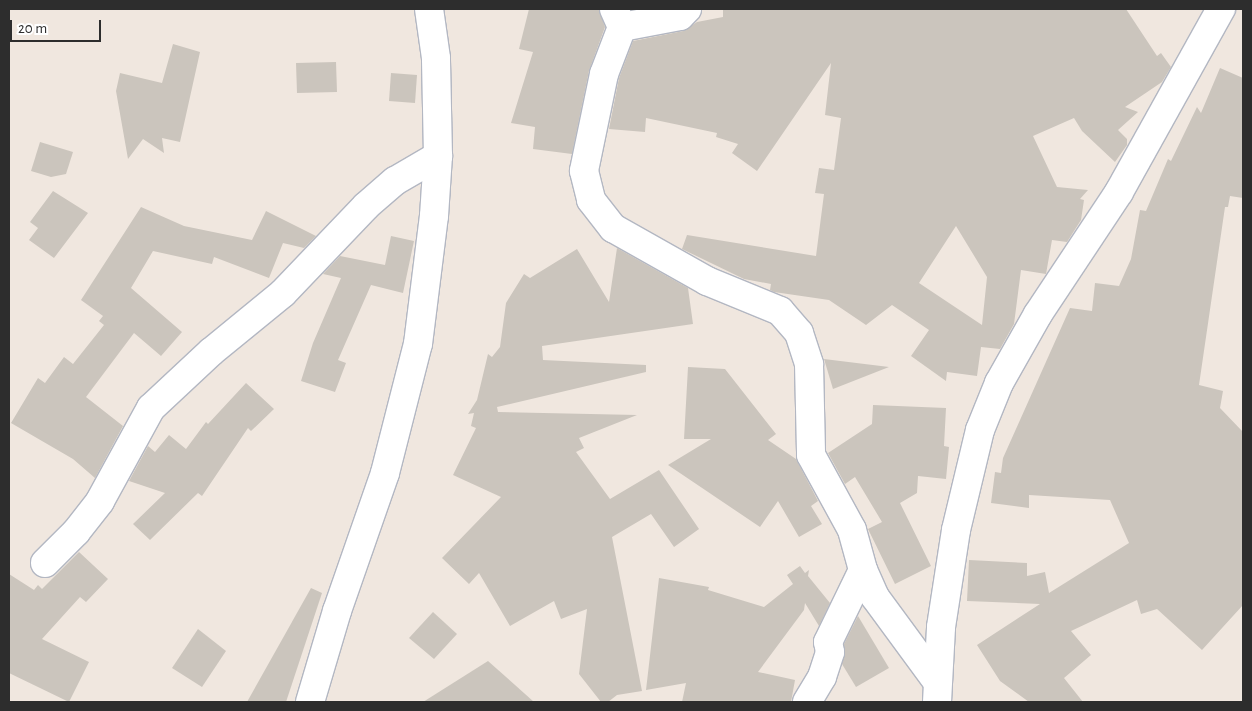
<!DOCTYPE html>
<html>
<head>
<meta charset="utf-8">
<style>
	body { margin:0 }
	#map { position:relative; width:1252px; height:711px; overflow:hidden; background:#f0e7df; font-family:"Alegreya Sans",sans-serif }
	div>[style] { position:absolute }
	[style*='--x'] { left:calc(var(--x)*1px); top:calc(var(--y)*1px); width:calc(var(--w)*1px); rotate:calc(var(--a)*1deg) }
	.building>* { inset:0; background:#cbc5bd }
	.roads { filter:drop-shadow(1px 0 #b3b7c2) drop-shadow(-1px 0 #b3b7c2) drop-shadow(0 1px #b3b7c2) drop-shadow(0 -1px #b3b7c2) }
	.minor>* { height:28px; margin:-14px; padding:0 14px; transform-origin:14px; border-radius:14px; background:#fff }
	span { translate:-50% -50%; white-space:nowrap; text-align:center; line-height:1.15; -webkit-text-stroke:4.5px #fff; paint-order:stroke }
	.frame { position:absolute; inset:0; border:10px solid #2d2d2d; pointer-events:none }
	.scale { position:absolute; left:10px; top:20px; width:91px; height:22px; box-sizing:border-box; border:2px solid #2d2d2d; border-top:0; padding-left:6px; font-size:15px; line-height:18px; white-space:nowrap; color:#2d2d2d; -webkit-text-stroke:4px #fff; paint-order:stroke }
</style>
</head>
<body>
<div id="map">
	<div class="building">
		<div style="clip-path:polygon(529px 9px,599px 9px,605px 27px,589px 71px,572px 154px,533px 149px,535px 127px,511px 123px,533px 52px,519px 49px)"></div>
		<div style="clip-path:polygon(evenodd,723px 9px,1126px 9px,1157px 56px,1161px 53px,1171px 67px,1162px 82px,1125px 107px,1138px 112px,1118px 130px,1127px 139px,1127px 145px,1115px 162px,1082px 131px,1074px 118px,1033px 136px,1057px 187px,1088px 190px,1080px 199px,1084px 200px,1081px 220px,1067px 242px,1052px 240px,1046px 274px,1021px 270px,1014px 324px,1000px 349px,981px 347px,977px 376px,947px 372px,946px 381px,911px 356px,929px 330px,892px 305px,866px 325px,829px 300px,774px 292px,770px 290px,771px 284px,744px 279px,682px 249px,687px 235px,816px 256px,824px 194px,815px 193px,819px 168px,834px 170px,841px 118px,825px 115px,831px 63px,757px 171px,732px 153px,738px 144px,716px 137px,717px 133px,646px 118px,645px 132px,609px 129px,619px 78px,633px 41px,683px 31px,697px 22px,723px 17px,723px 9px,956px 226px,987px 277px,982px 325px,919px 283px,956px 226px)"></div>
		<div style="clip-path:polygon(173px 44px,200px 52px,180px 142px,162px 138px,164px 153px,143px 139px,128px 159px,116px 91px,120px 73px,162px 83px)"></div>
		<div style="clip-path:polygon(336px 62px,337px 92px,297px 93px,296px 63px)"></div>
		<div style="clip-path:polygon(1220px 68px,1243px 78px,1243px 198px,1230px 196px,1228px 207px,1225px 207px,1199px 385px,1223px 391px,1220px 408px,1243px 432px,1243px 605px,1202px 650px,1157px 609px,1141px 614px,1137px 600px,1071px 631px,1091px 655px,1064px 678px,1083px 702px,1029px 702px,1000px 681px,977px 645px,1040px 604px,967px 601px,969px 560px,1027px 563px,1027px 576px,1045px 572px,1049px 593px,1129px 543px,1110px 500px,1029px 495px,1029px 508px,991px 503px,995px 472px,1001px 473px,1003px 458px,1070px 308px,1092px 311px,1095px 283px,1119px 286px,1131px 259px,1140px 210px,1146px 211px,1168px 159px,1171px 161px,1197px 107px,1201px 113px)"></div>
		<div style="clip-path:polygon(391px 73px,417px 75px,415px 103px,389px 101px)"></div>
		<div style="clip-path:polygon(40px 142px,73px 152px,66px 174px,51px 177px,31px 171px)"></div>
		<div style="clip-path:polygon(53px 191px,88px 213px,54px 258px,29px 240px,38px 228px,30px 222px)"></div>
		<div style="clip-path:polygon(141px 207px,184px 226px,252px 240px,266px 211px,316px 236px,304px 248px,283px 243px,269px 278px,214px 257px,212px 264px,153px 251px,131px 288px,182px 332px,161px 356px,134px 333px,86px 397px,123px 426px,95px 478px,73px 459px,11px 423px,38px 378px,45px 383px,64px 357px,73px 364px,104px 325px,99px 321px,103px 316px,81px 300px)"></div>
		<div style="clip-path:polygon(391px 236px,414px 241px,403px 293px,371px 285px,338px 360px,346px 363px,335px 392px,301px 381px,313px 343px,341px 278px,323px 274px,340px 256px,385px 265px)"></div>
		<div style="clip-path:polygon(617px 248px,688px 288px,693px 324px,542px 346px,543px 360px,646px 365px,646px 372px,497px 407px,498px 412px,637px 415px,579px 438px,584px 448px,576px 452px,610px 499px,659px 470px,699px 529px,674px 547px,651px 514px,612px 537px,642px 691px,617px 695px,608px 702px,601px 702px,579px 674px,587px 609px,561px 619px,554px 601px,510px 626px,479px 573px,469px 584px,442px 558px,501px 497px,453px 475px,476px 428px,471px 426px,474px 413px,468px 414px,477px 400px,488px 354px,492px 357px,500px 347px,506px 303px,524px 274px,530px 278px,577px 249px,609px 302px)"></div>
		<div style="clip-path:polygon(824px 359px,889px 367px,833px 389px)"></div>
		<div style="clip-path:polygon(688px 367px,725px 369px,776px 434px,768px 440px,796px 459px,818px 501px,811px 506px,822px 524px,799px 537px,778px 501px,760px 527px,668px 465px,711px 439px,684px 439px)"></div>
		<div style="clip-path:polygon(246px 383px,274px 409px,251px 431px,248px 428px,202px 496px,198px 493px,150px 540px,133px 524px,165px 493px,129px 481px,148px 446px,155px 452px,169px 435px,186px 449px,206px 422px,208px 424px)"></div>
		<div style="clip-path:polygon(873px 405px,946px 408px,944px 446px,949px 447px,946px 479px,918px 476px,917px 493px,900px 503px,931px 566px,895px 584px,868px 529px,882px 522px,855px 477px,845px 484px,828px 453px,872px 424px)"></div>
		<div style="clip-path:polygon(79px 552px,108px 579px,86px 602px,80px 597px,42px 639px,89px 662px,69px 702px,9px 673px,9px 574px,34px 590px,38px 585px,42px 589px)"></div>
		<div style="clip-path:polygon(800px 566px,805px 573px,809px 570px,808px 576px,830px 603px,819px 626px,805px 603px,804px 610px,758px 672px,795px 680px,791px 702px,682px 702px,686px 683px,646px 690px,659px 578px,709px 587px,708px 590px,764px 607px,793px 584px,787px 575px)"></div>
		<div style="clip-path:polygon(311px 588px,322px 593px,286px 702px,247px 702px)"></div>
		<div style="clip-path:polygon(433px 612px,457px 634px,434px 659px,409px 638px)"></div>
		<div style="clip-path:polygon(858px 616px,889px 668px,856px 687px,842px 664px,844px 644px)"></div>
		<div style="clip-path:polygon(198px 629px,226px 651px,202px 687px,172px 668px)"></div>
		<div style="clip-path:polygon(488px 661px,534px 702px,423px 702px)"></div>
	</div>
	<div class="roads">
		<div class="minor">
			<div style="--x:614;--y:9;--w:20;--a:66"></div>
			<div style="--x:622;--y:27;--w:50;--a:111"></div>
			<div style="--x:604;--y:74;--w:99;--a:101.7"></div>
			<div style="--x:584;--y:171;--w:30;--a:76"></div>
			<div style="--x:591;--y:200;--w:36;--a:52"></div>
			<div style="--x:613;--y:228;--w:108;--a:29.4"></div>
			<div style="--x:707;--y:281;--w:79;--a:22.3"></div>
			<div style="--x:780;--y:311;--w:29;--a:49"></div>
			<div style="--x:799;--y:333;--w:33;--a:72"></div>
			<div style="--x:809;--y:364;--w:91;--a:88.7"></div>
			<div style="--x:811;--y:455;--w:85;--a:61.3"></div>
			<div style="--x:852;--y:530;--w:41;--a:74.6"></div>
			<div style="--x:863;--y:570;--w:30;--a:66"></div>
			<div style="--x:875;--y:597;--w:103;--a:53.7"></div>
			<div style="--x:622;--y:27;--w:59;--a:-10.7"></div>
			<div style="--x:680;--y:16;--w:10;--a:-45"></div>
			<div style="--x:45;--y:563;--w:44;--a:-45"></div>
			<div style="--x:76;--y:532;--w:39;--a:-52"></div>
			<div style="--x:100;--y:501;--w:106;--a:-61.3"></div>
			<div style="--x:151;--y:408;--w:82;--a:-43"></div>
			<div style="--x:211;--y:352;--w:93;--a:-39.3"></div>
			<div style="--x:283;--y:293;--w:120;--a:-46.3"></div>
			<div style="--x:366;--y:206;--w:38;--a:-41"></div>
			<div style="--x:395;--y:181;--w:50;--a:-30.2"></div>
			<div style="--x:310;--y:702;--w:95;--a:-73.5"></div>
			<div style="--x:337;--y:611;--w:146;--a:-70.8"></div>
			<div style="--x:385;--y:473;--w:133;--a:-75.7"></div>
			<div style="--x:418;--y:344;--w:129;--a:-82.9"></div>
			<div style="--x:434;--y:216;--w:60;--a:-86.2"></div>
			<div style="--x:438;--y:156;--w:98;--a:-91.2"></div>
			<div style="--x:436;--y:58;--w:49;--a:-98.1"></div>
			<div style="--x:807;--y:702;--w:29;--a:-59"></div>
			<div style="--x:822;--y:677;--w:26;--a:-72"></div>
			<div style="--x:830;--y:652;--w:10;--a:-101"></div>
			<div style="--x:828;--y:642;--w:80;--a:-64.1"></div>
			<div style="--x:937;--y:702;--w:75;--a:-86.9"></div>
			<div style="--x:941;--y:627;--w:98;--a:-81.2"></div>
			<div style="--x:956;--y:530;--w:103;--a:-76.5"></div>
			<div style="--x:980;--y:430;--w:51;--a:-68"></div>
			<div style="--x:999;--y:383;--w:79;--a:-60.5"></div>
			<div style="--x:1038;--y:314;--w:146;--a:-56.4"></div>
			<div style="--x:1119;--y:192;--w:210;--a:-60.9"></div>
		</div>
	</div>
	<div class="frame"></div>
	<div class="scale">20 m</div>
</div>
</body>
</html>
